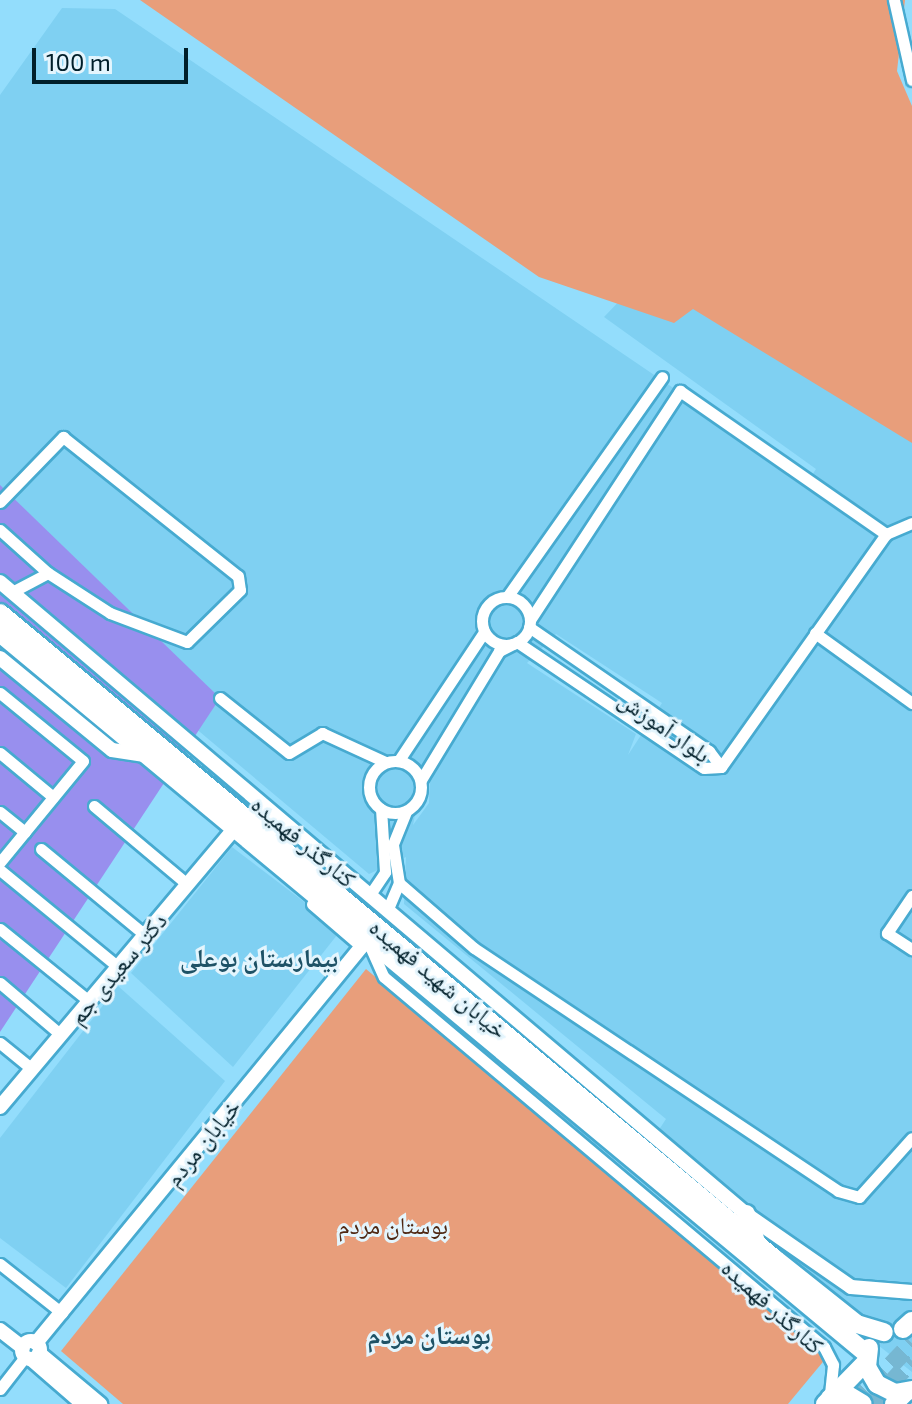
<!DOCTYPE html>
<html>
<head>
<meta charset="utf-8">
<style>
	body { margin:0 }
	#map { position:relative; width:912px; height:1404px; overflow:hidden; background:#93ddfc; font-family:"Exo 2","Noto Naskh Arabic",sans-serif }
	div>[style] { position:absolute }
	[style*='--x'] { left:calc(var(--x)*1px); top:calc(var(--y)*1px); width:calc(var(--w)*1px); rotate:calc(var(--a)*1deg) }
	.built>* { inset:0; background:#7fd0f2 }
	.green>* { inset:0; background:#e89e7b }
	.water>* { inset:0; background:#988fee }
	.trunk-tunnel>* { height:18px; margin-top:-9px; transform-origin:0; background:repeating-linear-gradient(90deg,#76b7d2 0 18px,transparent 0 27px) }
	.roads { filter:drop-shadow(2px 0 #47aad0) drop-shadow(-2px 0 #47aad0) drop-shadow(0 2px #47aad0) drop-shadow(0 -2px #47aad0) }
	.minor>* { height:11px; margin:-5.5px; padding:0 5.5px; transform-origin:5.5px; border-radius:5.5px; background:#fff }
	.minor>.ring { margin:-5.5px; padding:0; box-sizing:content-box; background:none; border:11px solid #fff; border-radius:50% }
	.tertiary>* { height:14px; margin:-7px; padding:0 7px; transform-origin:7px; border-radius:7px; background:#fff }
	.tertiary>.ring { margin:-7px; padding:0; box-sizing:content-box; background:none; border:14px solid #fff; border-radius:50% }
	.primary>* { height:18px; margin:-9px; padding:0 9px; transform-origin:9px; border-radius:9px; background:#fff }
	.trunk>* { height:18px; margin:-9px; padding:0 9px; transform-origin:9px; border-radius:9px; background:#fff }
	span { translate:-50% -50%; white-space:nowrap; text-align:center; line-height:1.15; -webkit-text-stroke:6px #e4f5fd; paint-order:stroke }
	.street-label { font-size:24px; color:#001f2a }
	.park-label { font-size:24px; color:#4e2712 }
	.neighbourhood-label { font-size:26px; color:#1e5266; font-weight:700 }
	.scale { position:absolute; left:32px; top:48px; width:156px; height:36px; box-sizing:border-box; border:4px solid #001f2a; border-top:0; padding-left:10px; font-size:24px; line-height:28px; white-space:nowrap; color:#001f2a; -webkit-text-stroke:6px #e4f5fd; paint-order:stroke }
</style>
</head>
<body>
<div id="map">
	<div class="built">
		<div style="clip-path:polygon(evenodd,62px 8px,115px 9px,809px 480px,816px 469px,604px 317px,653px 266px,912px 314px,912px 1372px,641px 1157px,666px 1119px,404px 904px,406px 857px,369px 874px,0 564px,0 95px,62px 8px,556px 634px,662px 703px,628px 755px,636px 734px,527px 663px,556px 634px,62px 8px,456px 732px,430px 774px,429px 803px,413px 825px,426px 760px,456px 732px)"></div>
		<div style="clip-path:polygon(232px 847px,341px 930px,233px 1067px,131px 973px)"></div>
		<div style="clip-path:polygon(118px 986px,225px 1081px,66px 1288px,0 1238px,0 1138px)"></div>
	</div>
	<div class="green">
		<div style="clip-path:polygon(140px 0,905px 0,897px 71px,912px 106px,912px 443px,693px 309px,674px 323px,539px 277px)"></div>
		<div style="clip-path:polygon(366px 969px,827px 1357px,788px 1404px,123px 1404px,61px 1351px)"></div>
	</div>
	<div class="water">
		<div style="clip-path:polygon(0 485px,220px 698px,0 1032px)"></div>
	</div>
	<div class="trunk-tunnel">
		<div style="--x:854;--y:1404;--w:84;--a:-46.4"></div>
		<div style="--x:872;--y:1404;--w:59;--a:-47.7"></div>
	</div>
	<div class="roads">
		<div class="minor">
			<div style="--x:894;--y:0;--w:82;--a:77.3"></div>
			<div style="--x:0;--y:502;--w:91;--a:-45.9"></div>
			<div style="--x:63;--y:437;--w:223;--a:38.5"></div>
			<div style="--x:238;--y:576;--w:14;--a:82"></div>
			<div style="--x:240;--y:590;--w:74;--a:135.5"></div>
			<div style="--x:187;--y:642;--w:82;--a:-159.4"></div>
			<div style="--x:110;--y:613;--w:74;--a:-147.2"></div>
			<div style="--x:48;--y:573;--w:41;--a:152.2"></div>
			<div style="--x:0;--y:530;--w:64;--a:41.9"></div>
			<div class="ring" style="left:482px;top:597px;width:37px;height:37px"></div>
			<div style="--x:507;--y:597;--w:269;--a:-54.8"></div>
			<div style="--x:530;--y:620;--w:274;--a:-56.8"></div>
			<div style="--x:680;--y:391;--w:251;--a:34.8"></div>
			<div style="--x:529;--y:627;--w:219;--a:34.6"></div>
			<div style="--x:709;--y:751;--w:20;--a:53"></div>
			<div style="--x:815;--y:633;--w:120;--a:35.8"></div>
			<div style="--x:517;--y:642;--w:225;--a:34"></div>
			<div style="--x:704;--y:768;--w:17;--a:-3"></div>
			<div style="--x:0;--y:693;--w:107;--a:39.3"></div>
			<div style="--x:83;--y:761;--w:131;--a:129.4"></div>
			<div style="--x:220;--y:698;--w:88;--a:38.6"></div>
			<div style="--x:289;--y:753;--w:39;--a:-31"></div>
			<div style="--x:322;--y:733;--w:69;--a:24.7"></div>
			<div style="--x:0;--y:753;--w:69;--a:39.7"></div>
			<div style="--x:399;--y:760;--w:154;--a:-56.4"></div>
			<div class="ring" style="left:369px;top:761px;width:41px;height:41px"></div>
			<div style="--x:721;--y:767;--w:286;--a:-54.7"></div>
			<div style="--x:886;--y:534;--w:28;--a:-23"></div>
			<div style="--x:421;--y:780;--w:151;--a:-58.8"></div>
			<div style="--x:499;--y:651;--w:16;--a:-27"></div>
			<div style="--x:94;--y:806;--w:121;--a:40"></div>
			<div style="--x:0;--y:812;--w:32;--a:39"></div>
			<div style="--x:41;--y:849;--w:135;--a:39.6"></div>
			<div style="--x:0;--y:870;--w:153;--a:39.4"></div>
			<div style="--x:399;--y:883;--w:99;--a:40.9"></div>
			<div style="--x:474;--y:948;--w:438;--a:33.7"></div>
			<div style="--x:838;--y:1191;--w:22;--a:16"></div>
			<div style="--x:859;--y:1197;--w:79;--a:-48.1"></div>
			<div style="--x:369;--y:896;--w:29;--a:-56"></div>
			<div style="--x:385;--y:872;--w:63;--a:-93.6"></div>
			<div style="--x:912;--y:896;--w:45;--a:124"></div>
			<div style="--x:887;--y:933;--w:30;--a:33"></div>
			<div style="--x:312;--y:904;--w:66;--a:40.7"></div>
			<div style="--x:387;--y:911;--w:30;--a:-67"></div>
			<div style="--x:399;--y:883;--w:39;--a:-99"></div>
			<div style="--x:393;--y:844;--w:35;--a:-68"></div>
			<div style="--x:0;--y:929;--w:114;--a:39"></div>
			<div style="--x:369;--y:944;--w:36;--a:66"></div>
			<div style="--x:384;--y:977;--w:575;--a:40.06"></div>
			<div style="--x:824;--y:1347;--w:20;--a:63"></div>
			<div style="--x:833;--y:1365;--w:31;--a:96"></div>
			<div style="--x:0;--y:983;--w:80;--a:40.4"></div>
			<div style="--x:0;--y:1043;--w:41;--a:39.1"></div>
			<div style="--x:0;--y:1264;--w:79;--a:38.3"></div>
			<div style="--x:0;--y:1389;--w:41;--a:-52"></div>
		</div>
		<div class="tertiary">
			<div style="--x:0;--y:582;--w:978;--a:40.27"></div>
			<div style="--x:746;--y:1214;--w:128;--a:34.8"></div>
			<div style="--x:851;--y:1287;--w:61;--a:4.7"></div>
			<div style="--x:0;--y:658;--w:145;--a:39.4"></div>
			<div style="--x:112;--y:750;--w:33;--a:9"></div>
			<div style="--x:0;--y:1107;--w:363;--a:-49.9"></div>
			<div style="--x:0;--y:1330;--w:29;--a:38"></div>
			<div class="ring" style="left:22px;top:1341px;width:4px;height:4px"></div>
			<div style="--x:36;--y:1343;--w:522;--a:-50.6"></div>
			<div style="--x:39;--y:1353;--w:80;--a:39.9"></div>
			<div style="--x:31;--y:1359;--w:69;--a:40.9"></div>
		</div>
		<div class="primary">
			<div style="--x:0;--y:613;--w:1008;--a:39.81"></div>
			<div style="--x:774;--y:1258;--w:106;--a:38.5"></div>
			<div style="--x:857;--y:1324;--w:28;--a:17"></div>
			<div style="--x:0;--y:633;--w:1128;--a:39.75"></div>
			<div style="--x:746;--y:1214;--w:30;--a:70"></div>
			<div style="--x:869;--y:1348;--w:19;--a:96"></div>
			<div style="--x:867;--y:1367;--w:20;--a:60"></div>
			<div style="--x:877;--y:1384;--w:20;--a:27"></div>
			<div style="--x:895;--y:1393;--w:17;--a:-10"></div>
		</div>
		<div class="trunk">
			<div style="--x:903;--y:1329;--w:12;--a:-42"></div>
			<div style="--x:830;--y:1398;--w:18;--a:-9"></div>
			<div style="--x:848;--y:1395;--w:17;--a:31"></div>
			<div style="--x:825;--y:1404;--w:59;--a:-45.7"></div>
			<div style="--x:894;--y:1404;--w:16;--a:-45"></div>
		</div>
	</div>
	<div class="street-label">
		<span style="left:665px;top:726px;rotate:35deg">بلوار آموزش</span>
		<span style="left:304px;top:841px;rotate:40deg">کنارگذر فهمیده</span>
		<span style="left:117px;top:968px;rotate:-50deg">دکتر سعیدی جم</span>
		<span style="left:439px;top:978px;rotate:40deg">خیابان شهید فهمیده</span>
		<span style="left:202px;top:1142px;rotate:-51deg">خیابان مردم</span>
		<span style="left:773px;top:1306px;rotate:42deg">کنارگذر فهمیده</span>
	</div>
	<div class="park-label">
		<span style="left:393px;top:1225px">بوستان مردم</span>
	</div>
	<div class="neighbourhood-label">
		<span style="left:259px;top:957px">بیمارستان بوعلی</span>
		<span style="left:429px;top:1334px">بوستان مردم</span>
	</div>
	<div class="scale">100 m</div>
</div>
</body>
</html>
